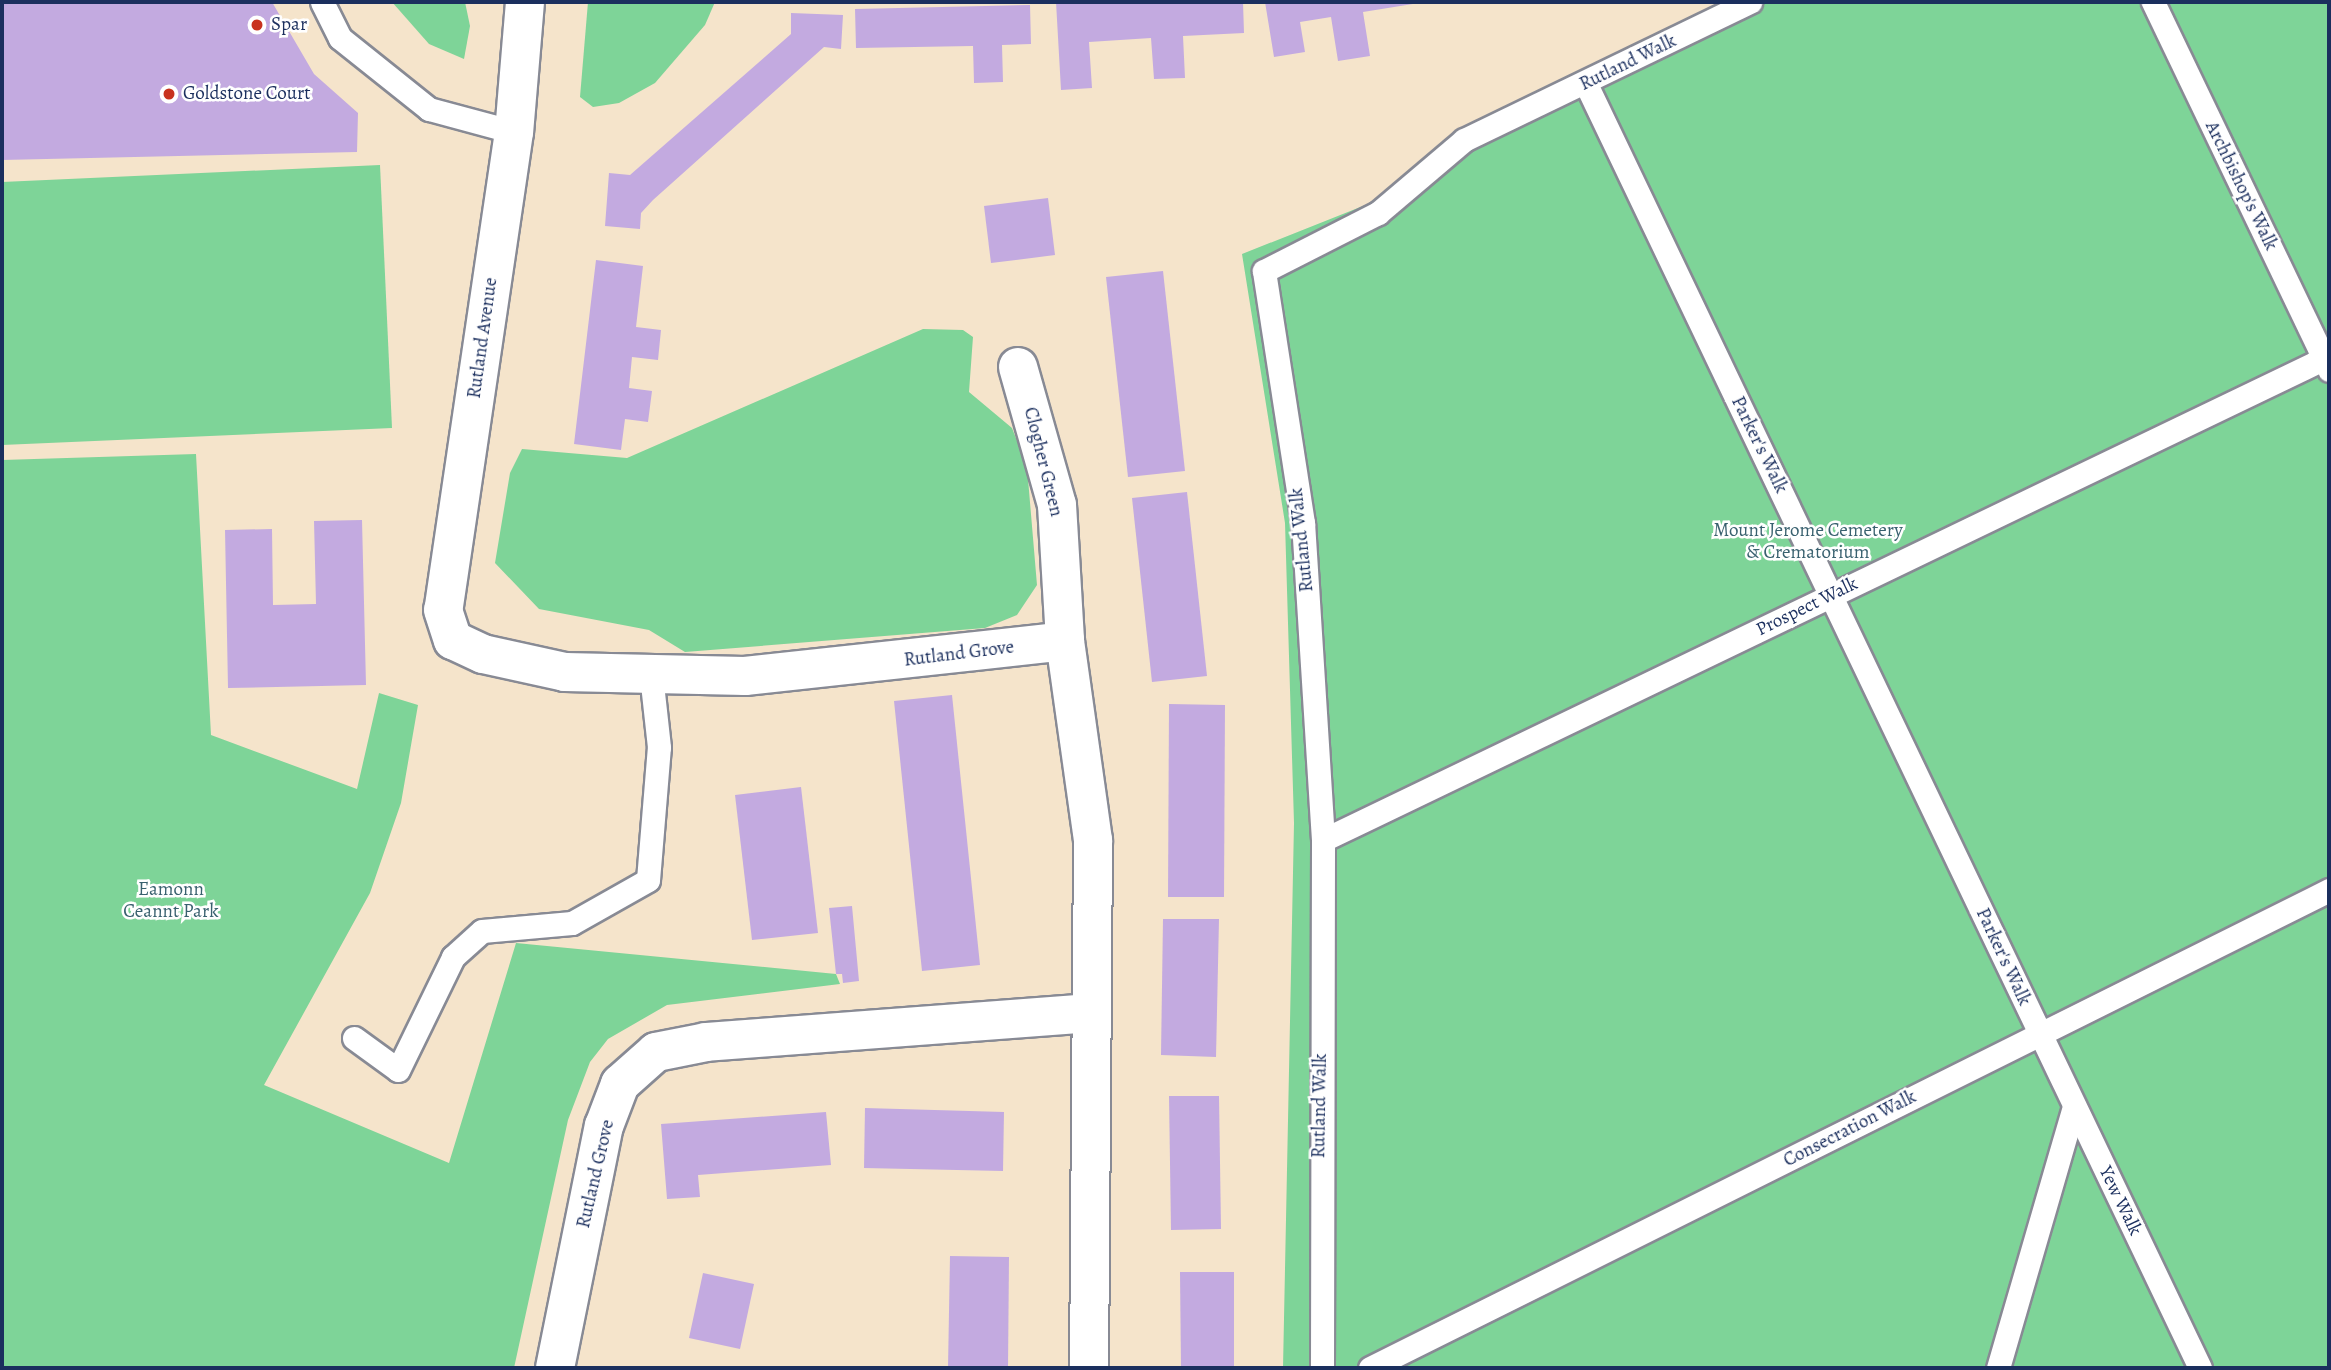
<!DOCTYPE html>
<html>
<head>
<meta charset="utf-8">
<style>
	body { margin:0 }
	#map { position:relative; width:2331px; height:1370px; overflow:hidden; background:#f5e4cb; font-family:Alegreya,serif }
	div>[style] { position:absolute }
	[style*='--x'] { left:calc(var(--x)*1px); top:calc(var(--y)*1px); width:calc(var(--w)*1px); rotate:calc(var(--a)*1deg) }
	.green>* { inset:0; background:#7ed498 }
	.building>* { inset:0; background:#c3aae0 }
	.roads { filter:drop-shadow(2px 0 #888a94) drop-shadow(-2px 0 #888a94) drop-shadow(0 2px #888a94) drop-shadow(0 -2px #888a94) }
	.service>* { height:23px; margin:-11.5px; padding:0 11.5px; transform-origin:11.5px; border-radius:11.5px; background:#fff }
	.minor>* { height:38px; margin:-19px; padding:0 19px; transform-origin:19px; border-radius:19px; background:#fff }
	.dots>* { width:19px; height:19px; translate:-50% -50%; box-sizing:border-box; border:4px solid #fff; border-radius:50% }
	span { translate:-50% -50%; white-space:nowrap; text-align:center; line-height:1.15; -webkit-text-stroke:5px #fff; paint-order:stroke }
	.poi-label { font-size:19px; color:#1b2f5e }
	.left { translate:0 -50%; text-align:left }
	.street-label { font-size:19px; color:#1b2f5e }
	.park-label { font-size:19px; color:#39616f }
	.frame { position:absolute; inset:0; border:4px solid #1b2f5e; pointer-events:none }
</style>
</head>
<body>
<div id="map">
	<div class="green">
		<div style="clip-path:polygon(392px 2px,465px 2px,470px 26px,464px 59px,429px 44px)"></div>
		<div style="clip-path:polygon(588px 2px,715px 2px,705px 25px,655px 83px,619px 103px,593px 107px,580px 97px)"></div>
		<div style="clip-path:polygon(1721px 2px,2329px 2px,2329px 1368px,1283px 1368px,1294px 823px,1285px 523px,1242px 254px,1373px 202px,1578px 73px)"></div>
		<div style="clip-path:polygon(380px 165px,392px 428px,2px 445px,2px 182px)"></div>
		<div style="clip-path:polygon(923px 329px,963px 330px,973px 337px,969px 392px,1012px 428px,1027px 467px,1037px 585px,1017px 615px,985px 628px,685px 652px,649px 630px,539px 609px,495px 563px,510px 473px,522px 449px,627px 458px)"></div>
		<div style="clip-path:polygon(196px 454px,211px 735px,357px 789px,379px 693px,418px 705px,401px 803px,370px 893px,264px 1085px,449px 1163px,516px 943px,836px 974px,840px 984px,667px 1005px,608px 1039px,590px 1062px,568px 1120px,514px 1368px,2px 1368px,2px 460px)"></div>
	</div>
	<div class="building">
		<div style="clip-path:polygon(2px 2px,272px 2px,314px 74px,358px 113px,357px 152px,2px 160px)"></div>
		<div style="clip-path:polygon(1056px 2px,1243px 2px,1244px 33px,1183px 36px,1185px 78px,1154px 79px,1151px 38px,1089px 42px,1092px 88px,1061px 90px)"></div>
		<div style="clip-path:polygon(1265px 2px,1418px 2px,1419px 3px,1363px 12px,1370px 56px,1338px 61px,1331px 17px,1300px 22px,1305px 52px,1274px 57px)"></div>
		<div style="clip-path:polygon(1030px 5px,1031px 44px,1002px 45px,1003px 82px,974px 83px,973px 46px,856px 48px,855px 9px)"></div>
		<div style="clip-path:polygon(791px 13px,843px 15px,841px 49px,824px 47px,653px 200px,641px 213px,640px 229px,605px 226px,609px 173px,630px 175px,791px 34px)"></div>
		<div style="clip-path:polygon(1048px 198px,1055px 255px,991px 263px,984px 206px)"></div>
		<div style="clip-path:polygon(596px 260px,643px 266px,636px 327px,661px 330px,658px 360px,632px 357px,629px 388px,652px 391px,648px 422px,625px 419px,621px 450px,574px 444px)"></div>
		<div style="clip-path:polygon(1163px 271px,1185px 471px,1128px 477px,1106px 277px)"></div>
		<div style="clip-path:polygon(1187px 492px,1207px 676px,1152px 682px,1132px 498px)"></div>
		<div style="clip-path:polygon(362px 520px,366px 685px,228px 688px,225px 530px,272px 529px,273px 605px,316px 604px,314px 521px)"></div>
		<div style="clip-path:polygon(952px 695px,980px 965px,922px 971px,894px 701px)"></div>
		<div style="clip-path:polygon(1169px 704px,1225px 705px,1224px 897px,1168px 897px)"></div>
		<div style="clip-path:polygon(801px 787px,818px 933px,752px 940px,735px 795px)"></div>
		<div style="clip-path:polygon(852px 906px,859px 981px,843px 983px,842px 974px,836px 974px,829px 908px)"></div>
		<div style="clip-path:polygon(1163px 919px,1219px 919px,1216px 1057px,1161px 1055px)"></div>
		<div style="clip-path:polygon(1169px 1096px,1219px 1096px,1221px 1229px,1171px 1230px)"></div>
		<div style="clip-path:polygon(865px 1108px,1004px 1112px,1003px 1171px,864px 1168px)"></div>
		<div style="clip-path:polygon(826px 1112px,831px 1165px,698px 1175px,700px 1197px,667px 1199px,661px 1124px)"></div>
		<div style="clip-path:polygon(950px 1256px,1009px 1257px,1008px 1368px,948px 1368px)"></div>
		<div style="clip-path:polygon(1180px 1272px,1234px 1272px,1234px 1368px,1181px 1368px)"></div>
		<div style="clip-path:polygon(703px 1273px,754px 1284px,740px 1349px,689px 1338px)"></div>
	</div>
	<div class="roads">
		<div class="service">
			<div style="--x:322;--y:2;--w:40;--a:63.4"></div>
			<div style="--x:340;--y:38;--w:114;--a:38.6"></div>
			<div style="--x:429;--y:109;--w:88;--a:15.1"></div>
			<div style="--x:2153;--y:2;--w:408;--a:64.4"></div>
			<div style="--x:1586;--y:84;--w:1423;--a:64.44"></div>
			<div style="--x:1323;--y:840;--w:1116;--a:-25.69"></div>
			<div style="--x:354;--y:1038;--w:54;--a:36"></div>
			<div style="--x:398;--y:1070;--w:126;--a:-64"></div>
			<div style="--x:453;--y:957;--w:39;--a:-42"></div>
			<div style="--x:482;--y:931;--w:90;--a:-5.1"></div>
			<div style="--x:572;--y:923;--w:87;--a:-29.5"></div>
			<div style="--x:648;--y:880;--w:133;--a:-85.3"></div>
			<div style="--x:659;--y:747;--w:73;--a:-96.3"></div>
			<div style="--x:1322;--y:1368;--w:528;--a:-89.89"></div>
			<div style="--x:1323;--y:840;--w:318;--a:-93.6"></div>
			<div style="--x:1303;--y:523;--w:255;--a:-98.8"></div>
			<div style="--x:1264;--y:271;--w:128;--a:-27"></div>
			<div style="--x:1378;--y:213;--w:113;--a:-40.3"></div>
			<div style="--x:1464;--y:140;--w:318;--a:-25.8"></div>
			<div style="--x:1370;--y:1368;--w:1072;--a:-26.49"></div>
			<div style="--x:1998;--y:1368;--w:273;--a:-73.8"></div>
		</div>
		<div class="minor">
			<div style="--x:525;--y:2;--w:130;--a:94.8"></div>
			<div style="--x:514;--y:132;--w:483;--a:98.4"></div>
			<div style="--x:443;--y:610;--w:32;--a:72"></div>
			<div style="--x:453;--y:640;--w:33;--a:25"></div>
			<div style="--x:483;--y:654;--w:84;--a:12.4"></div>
			<div style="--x:565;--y:672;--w:180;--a:1.3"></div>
			<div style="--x:745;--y:676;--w:322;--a:-6.2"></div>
			<div style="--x:1018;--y:367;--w:143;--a:74.2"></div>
			<div style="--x:1057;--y:505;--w:136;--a:86.6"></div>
			<div style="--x:1065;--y:641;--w:201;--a:82"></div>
			<div style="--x:1093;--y:840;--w:528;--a:90.43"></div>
			<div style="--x:555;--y:1368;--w:247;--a:-78.6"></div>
			<div style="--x:604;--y:1126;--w:45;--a:-69.1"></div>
			<div style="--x:620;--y:1084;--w:48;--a:-41.6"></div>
			<div style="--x:656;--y:1052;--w:51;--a:-11.3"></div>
			<div style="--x:706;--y:1042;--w:384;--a:-4.3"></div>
		</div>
	</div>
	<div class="dots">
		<div style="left:257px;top:25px;background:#c8321e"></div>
		<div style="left:169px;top:94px;background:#c8321e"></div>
	</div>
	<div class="poi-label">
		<span class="left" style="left:271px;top:25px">Spar</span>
		<span class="left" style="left:183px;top:94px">Goldstone Court</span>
	</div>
	<div class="street-label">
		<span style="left:1628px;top:63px;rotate:-26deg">Rutland Walk</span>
		<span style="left:2241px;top:186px;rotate:64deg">Archbishop's Walk</span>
		<span style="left:483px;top:338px;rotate:-82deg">Rutland Avenue</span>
		<span style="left:1759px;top:445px;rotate:64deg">Parker's Walk</span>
		<span style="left:1043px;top:462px;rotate:76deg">Clogher Green</span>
		<span style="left:1302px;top:540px;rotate:-96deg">Rutland Walk</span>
		<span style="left:1807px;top:607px;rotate:-26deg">Prospect Walk</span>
		<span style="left:959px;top:654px;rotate:-7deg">Rutland Grove</span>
		<span style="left:2003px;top:957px;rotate:65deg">Parker's Walk</span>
		<span style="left:1320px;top:1106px;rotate:-89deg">Rutland Walk</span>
		<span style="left:1850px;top:1129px;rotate:-27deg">Consecration Walk</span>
		<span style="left:596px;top:1174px;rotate:-77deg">Rutland Grove</span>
		<span style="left:2120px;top:1201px;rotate:64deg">Yew Walk</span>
	</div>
	<div class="park-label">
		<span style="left:1808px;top:542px">Mount Jerome Cemetery<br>&amp; Crematorium</span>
		<span style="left:171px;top:901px">Eamonn<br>Ceannt Park</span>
	</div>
	<div class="frame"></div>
</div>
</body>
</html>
